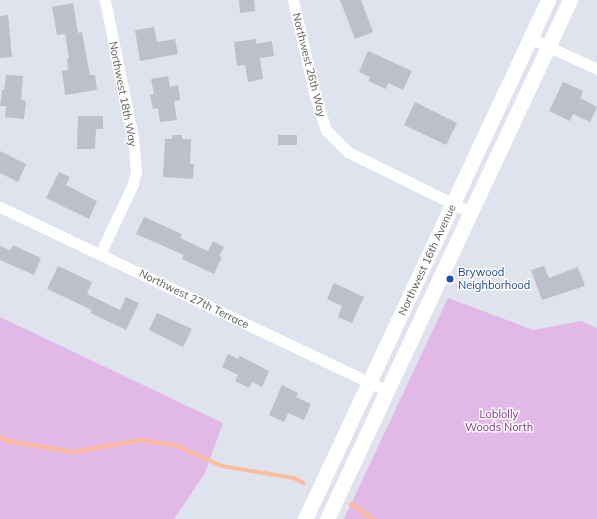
<!DOCTYPE html>
<html>
<head>
<meta charset="utf-8">
<style>
	body { margin:0 }
	#map { position:relative; width:597px; height:519px; overflow:hidden; background:#dee3ed; font-family:Mulish,sans-serif }
	div>[style] { position:absolute }
	[style*='--x'] { left:calc(var(--x)*1px); top:calc(var(--y)*1px); width:calc(var(--w)*1px); rotate:calc(var(--a)*1deg) }
	.green>* { inset:0; background:#e2b8e7 }
	.stream>* { height:3.5px; margin:-1.75px; padding:0 1.75px; transform-origin:1.75px; border-radius:1.75px; background:#ffbc9c }
	.building>* { inset:0; background:#bcc0c7 }
	.street>* { height:11px; margin:-5.5px; padding:0 5.5px; transform-origin:5.5px; border-radius:5.5px; background:#fff }
	.secondary>* { height:15px; margin:-7.5px; padding:0 7.5px; transform-origin:7.5px; border-radius:7.5px; background:#fff }
	.dots>* { width:11px; height:11px; translate:-50% -50%; box-sizing:border-box; border:2px solid #fff; border-radius:50% }
	span { translate:-50% -50%; white-space:nowrap; text-align:center; line-height:1.15; -webkit-text-stroke:3px #fff; paint-order:stroke }
	.street-label { font-size:11px; color:#615c58 }
	.transit-label { font-size:11px; color:#164399 }
	.left { translate:0 -50%; text-align:left }
	.park-label { font-size:11px; color:#842e8a }
</style>
</head>
<body>
<div id="map">
	<div class="green">
		<div style="clip-path:polygon(448px 298px,533px 330px,581px 321px,597px 328px,597px 519px,344px 519px)"></div>
		<div style="clip-path:polygon(0 317px,223px 423px,205px 473px,174px 519px,0 519px)"></div>
	</div>
	<div class="stream">
		<div style="--x:0;--y:437;--w:9;--a:27"></div>
		<div style="--x:8;--y:441;--w:66;--a:9.6"></div>
		<div style="--x:73;--y:452;--w:69;--a:-10"></div>
		<div style="--x:141;--y:440;--w:37;--a:9"></div>
		<div style="--x:178;--y:446;--w:48;--a:24.4"></div>
		<div style="--x:222;--y:466;--w:73;--a:9.5"></div>
		<div style="--x:294;--y:478;--w:11;--a:27"></div>
		<div style="--x:351;--y:504;--w:27;--a:33"></div>
	</div>
	<div class="building">
		<div style="clip-path:polygon(239px 0,254px 0,255px 11px,240px 13px)"></div>
		<div style="clip-path:polygon(340px 0,361px 0,373px 32px,355px 39px)"></div>
		<div style="clip-path:polygon(73px 3px,78px 33px,82px 32px,90px 75px,95px 75px,97px 90px,65px 95px,62px 71px,68px 70px,67px 59px,69px 59px,65px 34px,57px 35px,52px 7px)"></div>
		<div style="clip-path:polygon(8px 15px,12px 57px,0 58px,0 16px)"></div>
		<div style="clip-path:polygon(154px 27px,157px 42px,175px 39px,178px 54px,140px 61px,135px 30px)"></div>
		<div style="clip-path:polygon(256px 39px,256px 44px,272px 41px,274px 56px,260px 58px,263px 79px,248px 82px,245px 65px,237px 66px,234px 42px)"></div>
		<div style="clip-path:polygon(368px 51px,412px 71px,403px 90px,388px 83px,386px 89px,368px 81px,370px 77px,359px 72px)"></div>
		<div style="clip-path:polygon(6px 75px,23px 76px,21px 100px,26px 101px,24px 119px,5px 117px,6px 106px,0 106px,2px 90px,4px 90px)"></div>
		<div style="clip-path:polygon(168px 76px,170px 87px,178px 85px,180px 100px,174px 101px,177px 120px,160px 122px,158px 108px,153px 109px,150px 95px,154px 94px,151px 79px)"></div>
		<div style="clip-path:polygon(563px 82px,583px 91px,580px 98px,597px 107px,590px 122px,573px 114px,570px 121px,549px 111px)"></div>
		<div style="clip-path:polygon(415px 102px,457px 123px,446px 145px,404px 125px)"></div>
		<div style="clip-path:polygon(78px 116px,103px 116px,103px 129px,96px 129px,95px 149px,77px 149px)"></div>
		<div style="clip-path:polygon(173px 135px,182px 135px,182px 139px,191px 139px,190px 164px,194px 164px,193px 179px,163px 177px,165px 139px,172px 139px)"></div>
		<div style="clip-path:polygon(278px 135px,297px 135px,297px 145px,278px 145px)"></div>
		<div style="clip-path:polygon(0 151px,26px 164px,18px 182px,0 173px)"></div>
		<div style="clip-path:polygon(59px 172px,70px 177px,66px 185px,97px 201px,89px 219px,46px 198px)"></div>
		<div style="clip-path:polygon(144px 217px,182px 234px,180px 238px,208px 251px,213px 241px,224px 247px,219px 256px,222px 257px,214px 274px,182px 259px,184px 255px,136px 234px)"></div>
		<div style="clip-path:polygon(13px 245px,41px 258px,34px 275px,0 260px,0 246px,10px 250px)"></div>
		<div style="clip-path:polygon(58px 266px,92px 282px,87px 294px,120px 310px,126px 297px,139px 303px,126px 330px,91px 313px,92px 310px,47px 289px)"></div>
		<div style="clip-path:polygon(544px 266px,549px 278px,578px 267px,585px 286px,542px 300px,531px 270px)"></div>
		<div style="clip-path:polygon(334px 283px,364px 297px,352px 323px,338px 317px,342px 306px,327px 299px)"></div>
		<div style="clip-path:polygon(157px 313px,192px 329px,183px 347px,149px 330px)"></div>
		<div style="clip-path:polygon(228px 354px,238px 359px,240px 356px,269px 371px,262px 387px,252px 382px,249px 388px,235px 381px,238px 375px,222px 367px)"></div>
		<div style="clip-path:polygon(282px 385px,298px 393px,296px 397px,311px 404px,304px 420px,288px 413px,284px 422px,269px 415px)"></div>
	</div>
	<div class="street">
		<div style="--x:293;--y:0;--w:98;--a:77.1"></div>
		<div style="--x:315;--y:96;--w:36;--a:72"></div>
		<div style="--x:326;--y:130;--w:31;--a:45"></div>
		<div style="--x:348;--y:152;--w:136;--a:26.2"></div>
		<div style="--x:530;--y:38;--w:74;--a:24.8"></div>
		<div style="--x:0;--y:207;--w:429;--a:25.4"></div>
		<div style="--x:100;--y:254;--w:77;--a:-64.8"></div>
		<div style="--x:133;--y:184;--w:13;--a:-77"></div>
		<div style="--x:136;--y:171;--w:34;--a:-95"></div>
		<div style="--x:133;--y:137;--w:140;--a:-101.6"></div>
	</div>
	<div class="secondary">
		<div style="--x:305;--y:519;--w:573;--a:-64.91"></div>
		<div style="--x:327;--y:519;--w:573;--a:-64.91"></div>
	</div>
	<div class="dots">
		<div style="left:450px;top:279px;background:#1a4fb4"></div>
	</div>
	<div class="street-label">
		<span style="left:309px;top:65px;rotate:76deg">Northwest 26th Way</span>
		<span style="left:123px;top:94px;rotate:79deg">Northwest 18th Way</span>
		<span style="left:427px;top:260px;rotate:-65deg">Northwest 16th Avenue</span>
		<span style="left:194px;top:299px;rotate:26deg">Northwest 27th Terrace</span>
	</div>
	<div class="transit-label">
		<span class="left" style="left:458px;top:279px">Brywood<br>Neighborhood</span>
	</div>
	<div class="park-label">
		<span style="left:499px;top:421px">Loblolly<br>Woods North</span>
	</div>
</div>
</body>
</html>
